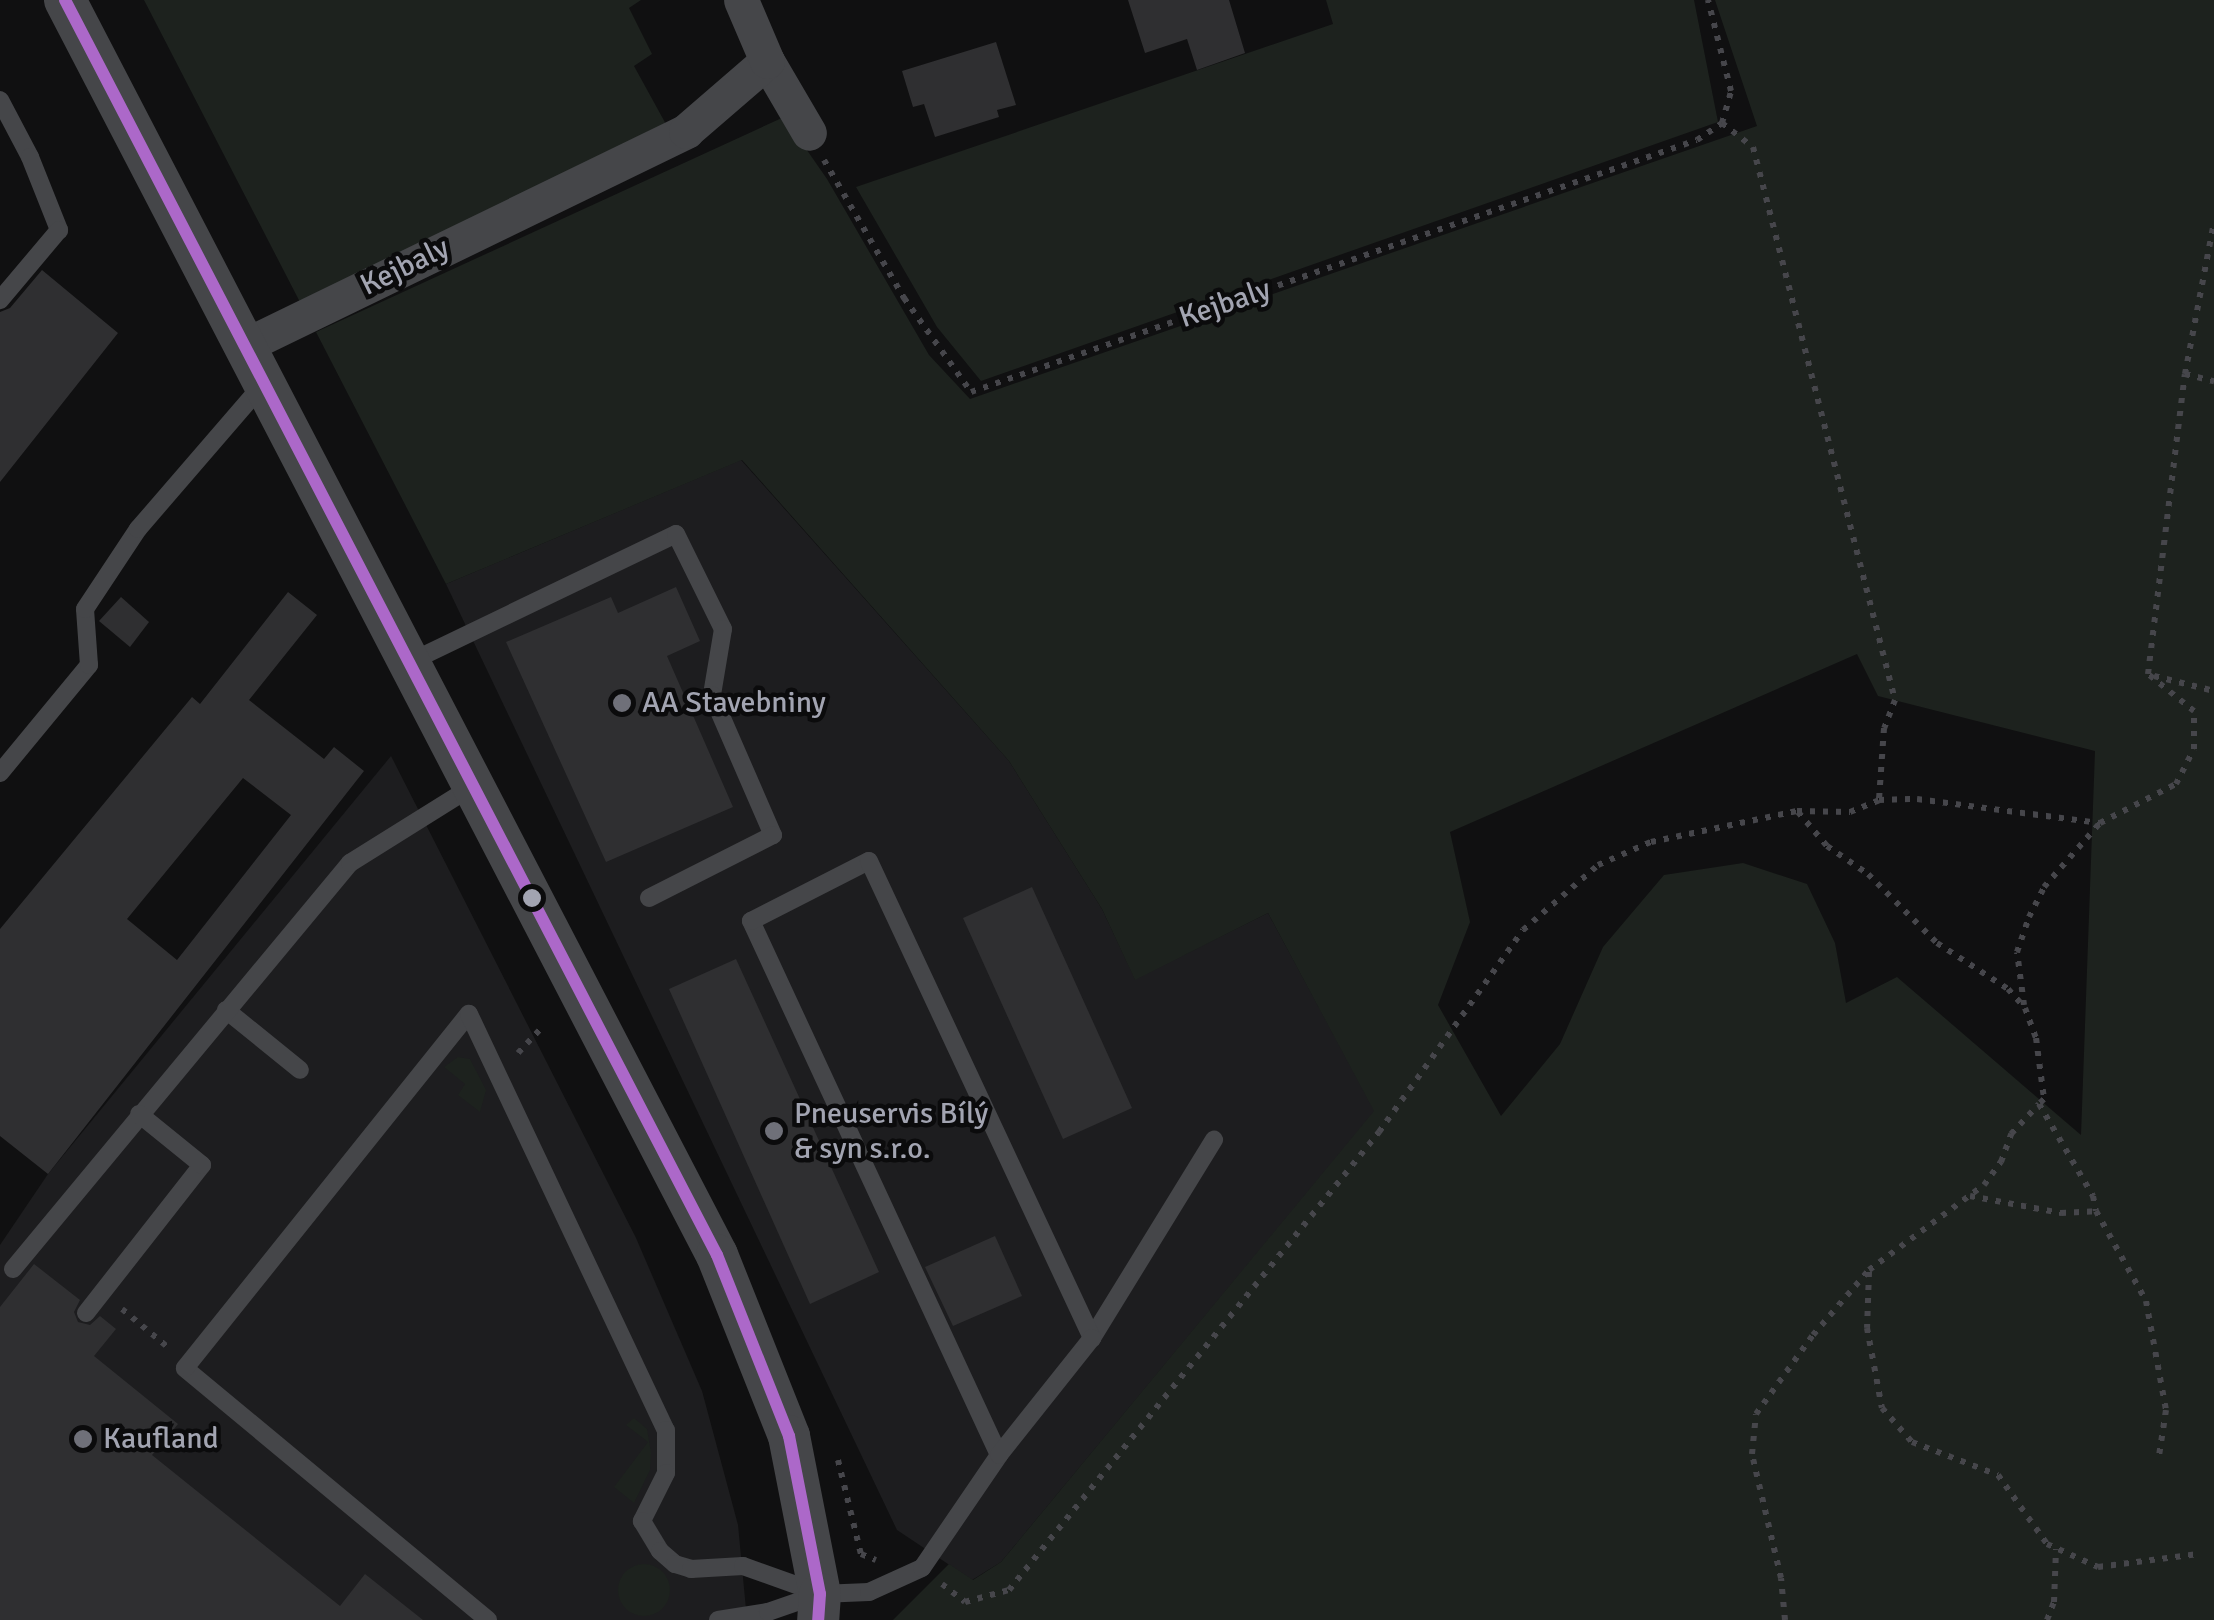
<!DOCTYPE html>
<html>
<head>
<meta charset="utf-8">
<style>
	body { margin:0 }
	#map { position:relative; width:2214px; height:1620px; overflow:hidden; background:#101011; font-family:Signika,sans-serif }
	div>[style] { position:absolute }
	[style*='--x'] { left:calc(var(--x)*1px); top:calc(var(--y)*1px); width:calc(var(--w)*1px); rotate:calc(var(--a)*1deg) }
	.built>* { inset:0; background:#1d1d1f }
	.green>* { inset:0; background:#1d221e }
	.round { border-radius:50% }
	.building>* { inset:0; background:#2f2f31 }
	.path>* { height:6px; margin-top:-3px; transform-origin:0; background:repeating-linear-gradient(90deg,#46464b 0 5px,transparent 0 13px) }
	.service>* { height:18px; margin:-9px; padding:0 9px; transform-origin:9px; border-radius:9px; background:#454649 }
	.minor>* { height:35px; margin:-17.5px; padding:0 17.5px; transform-origin:17.5px; border-radius:17.5px; background:#454649 }
	.tertiary>* { height:42px; margin:-21px; padding:0 21px; transform-origin:21px; border-radius:21px; background:#454649 }
	.bus-1>* { height:12px; margin:-6px; padding:0 6px; transform-origin:6px; border-radius:6px; background:#ac68c9 }
	.dots>* { width:28px; height:28px; translate:-50% -50%; box-sizing:border-box; border:5px solid #0b0b0c; border-radius:50% }
	span { translate:-50% -50%; white-space:nowrap; text-align:center; line-height:1.15; -webkit-text-stroke:9px #0b0b0c; paint-order:stroke }
	.street-label { font-size:30px; color:#a2a4b1 }
	.poi-label { font-size:30px; color:#a2a4b1 }
	.left { translate:0 -50%; text-align:left }
</style>
</head>
<body>
<div id="map">
	<div class="built">
		<div style="clip-path:polygon(741px 460px,1009px 761px,1102px 909px,1135px 979px,1268px 913px,1375px 1111px,1001px 1562px,972px 1580px,897px 1530px,446px 584px)"></div>
		<div style="clip-path:polygon(391px 756px,636px 1238px,702px 1391px,738px 1525px,747px 1620px,0 1620px,0 1245px,48px 1174px)"></div>
	</div>
	<div class="green">
		<div style="clip-path:polygon(144px 0,641px 0,629px 8px,652px 54px,634px 66px,667px 126px,302px 306px)"></div>
		<div style="clip-path:polygon(1326px 0,1694px 0,1718px 122px,981px 381px,937px 327px,856px 187px,1333px 24px)"></div>
		<div style="clip-path:polygon(evenodd,1715px 0,2214px 0,2214px 1620px,893px 1620px,949px 1564px,973px 1580px,1001px 1562px,1374px 1111px,1268px 913px,1135px 980px,1102px 909px,1009px 761px,742px 460px,446px 584px,316px 332px,784px 117px,827px 179px,929px 355px,970px 399px,1757px 126px,1715px 0,1857px 654px,1878px 696px,2095px 751px,2081px 1135px,1897px 977px,1846px 1003px,1835px 943px,1807px 884px,1743px 863px,1664px 875px,1603px 947px,1560px 1044px,1501px 1116px,1438px 1005px,1470px 922px,1450px 832px,1857px 654px)"></div>
		<div style="clip-path:polygon(458px 1057px,470px 1059px,486px 1090px,480px 1112px,458px 1095px,465px 1084px,444px 1067px)"></div>
		<div style="clip-path:polygon(634px 1418px,647px 1429px,651px 1453px,650px 1470px,634px 1503px,614px 1487px,648px 1442px,626px 1425px)"></div>
		<div class="round" style="left:618px;top:1564px;width:52px;height:52px"></div>
	</div>
	<div class="building">
		<div style="clip-path:polygon(1128px 0,1229px 0,1245px 53px,1197px 70px,1187px 39px,1145px 53px)"></div>
		<div style="clip-path:polygon(996px 42px,1016px 105px,997px 110px,999px 117px,935px 137px,924px 104px,913px 107px,902px 71px)"></div>
		<div style="clip-path:polygon(42px 270px,118px 333px,0 482px,0 312px,10px 308px)"></div>
		<div style="clip-path:polygon(676px 587px,700px 641px,667px 656px,733px 807px,606px 862px,506px 642px,611px 597px,618px 613px)"></div>
		<div style="clip-path:polygon(evenodd,288px 592px,317px 615px,249px 700px,324px 759px,334px 747px,364px 771px,48px 1174px,0 1136px,0 929px,192px 697px,200px 704px,288px 592px,243px 778px,291px 815px,177px 960px,127px 919px,243px 778px)"></div>
		<div style="clip-path:polygon(121px 597px,149px 622px,130px 647px,99px 621px)"></div>
		<div style="clip-path:polygon(1032px 887px,1132px 1108px,1063px 1139px,963px 918px)"></div>
		<div style="clip-path:polygon(736px 959px,879px 1272px,810px 1304px,669px 989px)"></div>
		<div style="clip-path:polygon(995px 1236px,1022px 1296px,953px 1326px,925px 1267px)"></div>
		<div style="clip-path:polygon(34px 1264px,80px 1300px,74px 1312px,78px 1322px,90px 1325px,100px 1316px,116px 1329px,94px 1356px,178px 1424px,152px 1455px,340px 1606px,365px 1574px,423px 1620px,0 1620px,0 1307px)"></div>
	</div>
	<div class="path">
		<div style="--x:1722;--y:123;--w:39;--a:38"></div>
		<div style="--x:1753;--y:147;--w:571;--a:75.6"></div>
		<div style="--x:1895;--y:700;--w:30;--a:111"></div>
		<div style="--x:1884;--y:728;--w:72;--a:94"></div>
		<div style="--x:824;--y:160;--w:160;--a:59.9"></div>
		<div style="--x:904;--y:298;--w:115;--a:54.5"></div>
		<div style="--x:971;--y:392;--w:768;--a:-19.14"></div>
		<div style="--x:1697;--y:140;--w:30;--a:-34"></div>
		<div style="--x:1722;--y:123;--w:33;--a:-74"></div>
		<div style="--x:1731;--y:91;--w:94;--a:-104.2"></div>
		<div style="--x:2185;--y:374;--w:30;--a:14"></div>
		<div style="--x:2154;--y:676;--w:62;--a:14"></div>
		<div style="--x:1798;--y:812;--w:45;--a:49.5"></div>
		<div style="--x:1827;--y:846;--w:50;--a:34.3"></div>
		<div style="--x:1868;--y:874;--w:98;--a:45"></div>
		<div style="--x:1937;--y:943;--w:85;--a:32.9"></div>
		<div style="--x:2008;--y:989;--w:25;--a:48"></div>
		<div style="--x:2025;--y:1008;--w:32;--a:70"></div>
		<div style="--x:2036;--y:1038;--w:62;--a:82.5"></div>
		<div style="--x:2044;--y:1099;--w:7;--a:135"></div>
		<div style="--x:2039;--y:1104;--w:107;--a:59.6"></div>
		<div style="--x:2093;--y:1196;--w:15;--a:79"></div>
		<div style="--x:2096;--y:1211;--w:103;--a:60.9"></div>
		<div style="--x:2146;--y:1301;--w:111;--a:79.6"></div>
		<div style="--x:2166;--y:1410;--w:47;--a:98.7"></div>
		<div style="--x:2024;--y:1005;--w:53;--a:-97.5"></div>
		<div style="--x:2017;--y:952;--w:37;--a:-71"></div>
		<div style="--x:2029;--y:917;--w:34;--a:-63"></div>
		<div style="--x:2044;--y:887;--w:84;--a:-48.9"></div>
		<div style="--x:518;--y:1053;--w:38;--a:-47"></div>
		<div style="--x:1970;--y:1196;--w:93;--a:10.6"></div>
		<div style="--x:2061;--y:1213;--w:35;--a:-3"></div>
		<div style="--x:1869;--y:1272;--w:56;--a:92"></div>
		<div style="--x:1867;--y:1328;--w:81;--a:79.4"></div>
		<div style="--x:1882;--y:1408;--w:45;--a:48.6"></div>
		<div style="--x:1912;--y:1442;--w:92;--a:21"></div>
		<div style="--x:1998;--y:1475;--w:85;--a:54.6"></div>
		<div style="--x:2047;--y:1544;--w:56;--a:24.3"></div>
		<div style="--x:2098;--y:1567;--w:101;--a:-7.4"></div>
		<div style="--x:122;--y:1309;--w:62;--a:39.8"></div>
		<div style="--x:838;--y:1460;--w:97;--a:76.3"></div>
		<div style="--x:861;--y:1554;--w:16;--a:22"></div>
		<div style="--x:942;--y:1584;--w:29;--a:38"></div>
		<div style="--x:965;--y:1602;--w:46;--a:-15.3"></div>
		<div style="--x:1009;--y:1590;--w:589;--a:-51.07"></div>
		<div style="--x:1379;--y:1132;--w:248;--a:-54.5"></div>
		<div style="--x:1523;--y:930;--w:99;--a:-40.9"></div>
		<div style="--x:1598;--y:865;--w:58;--a:-23.5"></div>
		<div style="--x:1651;--y:842;--w:149;--a:-12"></div>
		<div style="--x:1797;--y:811;--w:53;--a:1.1"></div>
		<div style="--x:1850;--y:812;--w:31;--a:-22"></div>
		<div style="--x:1879;--y:800;--w:38;--a:-2"></div>
		<div style="--x:1917;--y:799;--w:185;--a:7.5"></div>
		<div style="--x:2100;--y:823;--w:85;--a:-27.2"></div>
		<div style="--x:2176;--y:784;--w:39;--a:-63"></div>
		<div style="--x:2194;--y:749;--w:38;--a:-90"></div>
		<div style="--x:2194;--y:711;--w:59;--a:-141.2"></div>
		<div style="--x:2148;--y:674;--w:302;--a:-83"></div>
		<div style="--x:2185;--y:374;--w:155;--a:-79.2"></div>
		<div style="--x:1785;--y:1620;--w:42;--a:-95.4"></div>
		<div style="--x:1781;--y:1578;--w:127;--a:-103.2"></div>
		<div style="--x:1752;--y:1454;--w:40;--a:-84.3"></div>
		<div style="--x:1756;--y:1414;--w:97;--a:-54.2"></div>
		<div style="--x:1813;--y:1335;--w:86;--a:-49.3"></div>
		<div style="--x:1869;--y:1270;--w:143;--a:-36.5"></div>
		<div style="--x:1984;--y:1185;--w:29;--a:-54"></div>
		<div style="--x:2001;--y:1162;--w:30;--a:-70"></div>
		<div style="--x:2011;--y:1134;--w:41;--a:-47"></div>
		<div style="--x:2047;--y:1620;--w:19;--a:-69"></div>
		<div style="--x:2054;--y:1602;--w:53;--a:-87.8"></div>
	</div>
	<div class="service">
		<div style="--x:0;--y:100;--w:64;--a:62.2"></div>
		<div style="--x:30;--y:157;--w:79;--a:68.3"></div>
		<div style="--x:59;--y:230;--w:92;--a:130.1"></div>
		<div style="--x:410;--y:662;--w:295;--a:-25.7"></div>
		<div style="--x:676;--y:534;--w:106;--a:63.7"></div>
		<div style="--x:723;--y:629;--w:67;--a:99.5"></div>
		<div style="--x:712;--y:695;--w:153;--a:66.5"></div>
		<div style="--x:773;--y:835;--w:139;--a:153.1"></div>
		<div style="--x:0;--y:773;--w:140;--a:-50.5"></div>
		<div style="--x:89;--y:665;--w:56;--a:-94.1"></div>
		<div style="--x:85;--y:609;--w:96;--a:-56.5"></div>
		<div style="--x:138;--y:529;--w:193;--a:-49.2"></div>
		<div style="--x:226;--y:1010;--w:95;--a:39"></div>
		<div style="--x:13;--y:1269;--w:528;--a:-50.31"></div>
		<div style="--x:350;--y:863;--w:145;--a:-32"></div>
		<div style="--x:86;--y:1313;--w:188;--a:-51.9"></div>
		<div style="--x:202;--y:1165;--w:81;--a:-141"></div>
		<div style="--x:1092;--y:1338;--w:233;--a:-58.4"></div>
		<div style="--x:488;--y:1620;--w:394;--a:-140.3"></div>
		<div style="--x:185;--y:1368;--w:454;--a:-51.3"></div>
		<div style="--x:469;--y:1014;--w:460;--a:64.7"></div>
		<div style="--x:666;--y:1430;--w:43;--a:90"></div>
		<div style="--x:666;--y:1473;--w:54;--a:116.6"></div>
		<div style="--x:642;--y:1521;--w:35;--a:59"></div>
		<div style="--x:660;--y:1551;--w:20;--a:41"></div>
		<div style="--x:675;--y:1564;--w:17;--a:17"></div>
		<div style="--x:691;--y:1569;--w:52;--a:-3.3"></div>
		<div style="--x:743;--y:1566;--w:81;--a:19.6"></div>
		<div style="--x:718;--y:1620;--w:51;--a:-9.1"></div>
		<div style="--x:768;--y:1612;--w:55;--a:-19.1"></div>
		<div style="--x:820;--y:1594;--w:49;--a:-2.3"></div>
		<div style="--x:869;--y:1592;--w:58;--a:-24.4"></div>
		<div style="--x:922;--y:1568;--w:137;--a:-55.7"></div>
		<div style="--x:999;--y:1455;--w:589;--a:-114.91"></div>
		<div style="--x:751;--y:921;--w:132;--a:-27"></div>
		<div style="--x:869;--y:861;--w:527;--a:64.94"></div>
		<div style="--x:1092;--y:1338;--w:149;--a:128.5"></div>
	</div>
	<div class="minor">
		<div style="--x:767;--y:61;--w:83;--a:59.7"></div>
		<div style="--x:244;--y:346;--w:492;--a:-25.9"></div>
		<div style="--x:686;--y:131;--w:107;--a:-40.8"></div>
		<div style="--x:767;--y:61;--w:66;--a:-113.1"></div>
	</div>
	<div class="tertiary">
		<div style="--x:65;--y:0;--w:1414;--a:62.55"></div>
		<div style="--x:717;--y:1255;--w:195;--a:68.3"></div>
		<div style="--x:789;--y:1436;--w:161;--a:78.9"></div>
		<div style="--x:820;--y:1594;--w:26;--a:94"></div>
	</div>
	<div class="bus-1">
		<div style="--x:65;--y:0;--w:1414;--a:62.55"></div>
		<div style="--x:717;--y:1255;--w:195;--a:68.3"></div>
		<div style="--x:789;--y:1436;--w:161;--a:78.9"></div>
		<div style="--x:820;--y:1594;--w:26;--a:94"></div>
	</div>
	<div class="dots">
		<div style="left:622px;top:703px;background:#6f7079"></div>
		<div style="left:532px;top:898px;background:#a2a4b1"></div>
		<div style="left:774px;top:1131px;background:#6f7079"></div>
		<div style="left:83px;top:1439px;background:#6f7079"></div>
	</div>
	<div class="street-label">
		<span style="left:405px;top:267px;rotate:-26deg">Kejbaly</span>
		<span style="left:1225px;top:304px;rotate:-19deg">Kejbaly</span>
	</div>
	<div class="poi-label">
		<span class="left" style="left:642px;top:703px">AA Stavebniny</span>
		<span class="left" style="left:794px;top:1131px">Pneuservis Bílý<br>&amp; syn s.r.o.</span>
		<span class="left" style="left:103px;top:1439px">Kaufland</span>
	</div>
</div>
</body>
</html>
